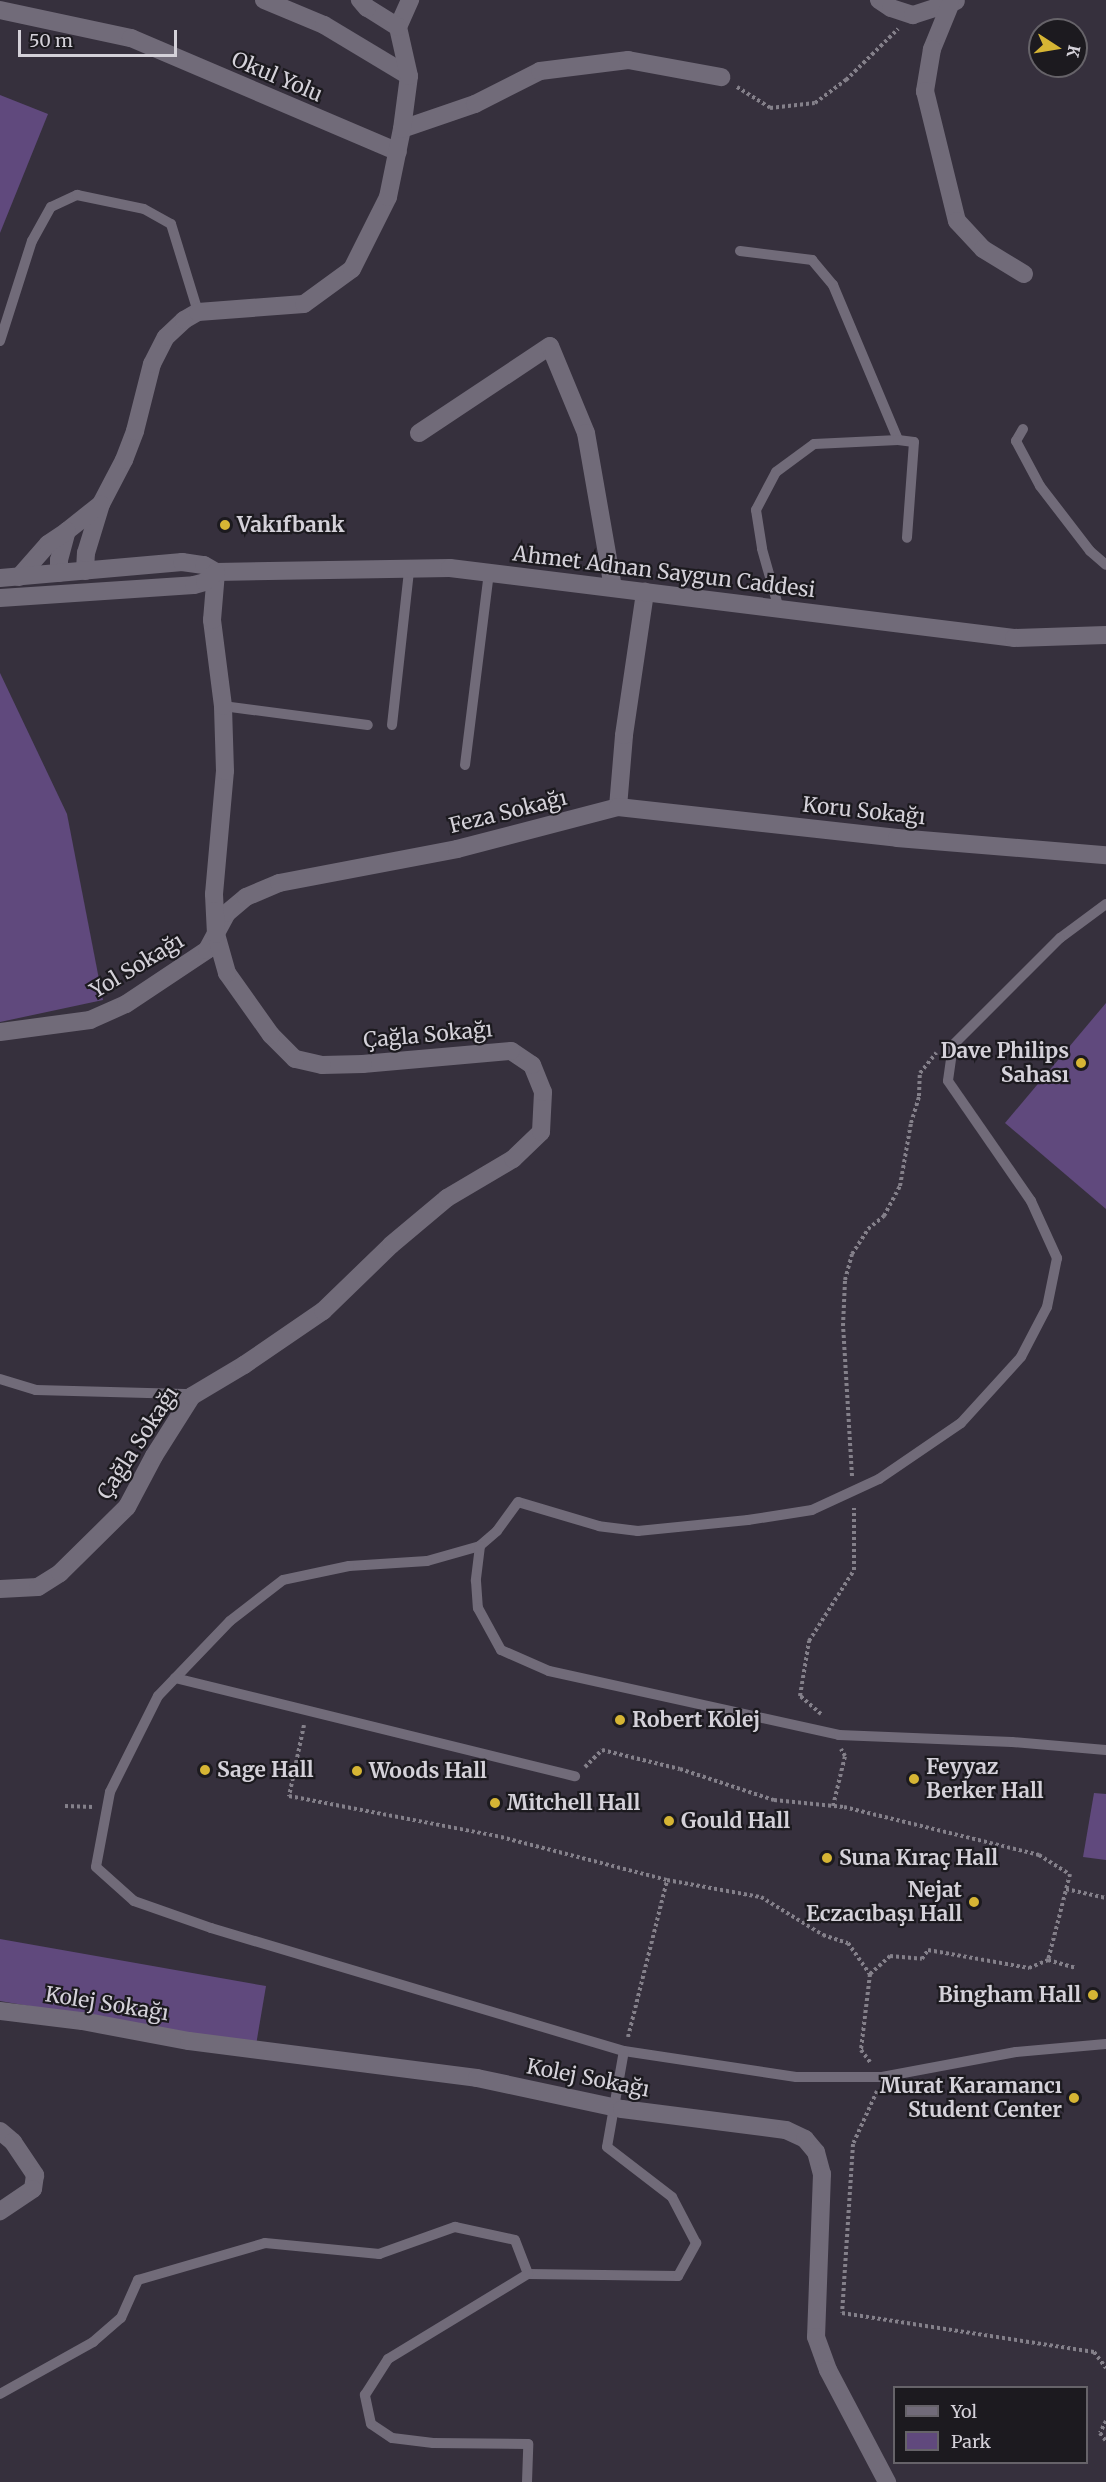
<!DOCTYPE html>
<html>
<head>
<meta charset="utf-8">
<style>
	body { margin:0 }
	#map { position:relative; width:1106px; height:2482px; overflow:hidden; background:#36303d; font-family:Merriweather,serif }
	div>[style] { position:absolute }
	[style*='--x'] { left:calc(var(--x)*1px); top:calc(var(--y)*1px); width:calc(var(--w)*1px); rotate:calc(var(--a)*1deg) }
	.green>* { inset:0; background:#60497d }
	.path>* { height:4px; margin-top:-2px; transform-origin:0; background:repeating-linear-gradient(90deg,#84808a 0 3px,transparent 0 6px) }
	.service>* { height:10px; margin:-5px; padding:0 5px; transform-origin:5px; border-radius:5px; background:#716b79 }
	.minor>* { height:18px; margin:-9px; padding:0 9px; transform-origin:9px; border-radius:9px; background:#716b79 }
	.tertiary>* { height:18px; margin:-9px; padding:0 9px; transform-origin:9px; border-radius:9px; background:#716b79 }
	.secondary>* { height:18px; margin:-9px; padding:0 9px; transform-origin:9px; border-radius:9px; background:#716b79 }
	.dots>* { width:16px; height:16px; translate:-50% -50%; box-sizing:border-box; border:3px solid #1c1a1f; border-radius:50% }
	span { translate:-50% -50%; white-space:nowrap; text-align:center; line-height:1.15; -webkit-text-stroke:4.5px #1c1a1f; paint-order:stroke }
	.street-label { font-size:21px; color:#d4d1d9 }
	.poi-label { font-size:21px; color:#d4d1d9; font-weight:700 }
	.left { translate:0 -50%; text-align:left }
	.right { translate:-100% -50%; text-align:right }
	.legend { position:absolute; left:893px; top:2386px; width:195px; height:78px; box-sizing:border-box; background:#1c1a1f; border:2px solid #666369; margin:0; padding:8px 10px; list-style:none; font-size:18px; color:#d4d1d9 }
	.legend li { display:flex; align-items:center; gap:12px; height:30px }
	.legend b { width:30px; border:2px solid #666369 }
	.north { position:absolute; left:1028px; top:18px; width:60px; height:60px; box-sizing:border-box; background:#1c1a1f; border:2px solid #666369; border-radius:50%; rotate:102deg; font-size:16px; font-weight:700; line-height:24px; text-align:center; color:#d4d1d9 }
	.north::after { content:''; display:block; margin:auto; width:21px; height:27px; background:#d6b534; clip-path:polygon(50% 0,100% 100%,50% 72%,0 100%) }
	.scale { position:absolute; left:18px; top:30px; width:159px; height:27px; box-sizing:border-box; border:3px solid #d4d1d9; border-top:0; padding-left:8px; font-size:18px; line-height:21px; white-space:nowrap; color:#d4d1d9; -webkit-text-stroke:4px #1c1a1f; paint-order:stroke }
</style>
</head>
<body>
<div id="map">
	<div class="green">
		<div style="clip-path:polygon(0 95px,48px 114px,0 233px)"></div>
		<div style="clip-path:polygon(0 673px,67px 814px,103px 1000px,0 1022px)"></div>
		<div style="clip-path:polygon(1106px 1003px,1106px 1209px,1005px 1123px)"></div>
		<div style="clip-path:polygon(1094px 1793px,1106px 1794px,1106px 1860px,1083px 1857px)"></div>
		<div style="clip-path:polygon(0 1939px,266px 1986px,256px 2045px,0 2001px)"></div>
	</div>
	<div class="path">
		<div style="--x:737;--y:87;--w:39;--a:32"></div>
		<div style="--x:770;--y:108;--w:45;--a:-6.3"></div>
		<div style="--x:815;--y:103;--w:39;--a:-37"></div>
		<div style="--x:846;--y:80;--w:73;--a:-44.4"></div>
		<div style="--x:852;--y:1476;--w:150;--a:-93.4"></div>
		<div style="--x:843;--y:1326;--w:46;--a:-87.5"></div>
		<div style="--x:845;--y:1280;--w:27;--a:-75"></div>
		<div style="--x:852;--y:1254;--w:30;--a:-57"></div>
		<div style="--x:868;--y:1229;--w:21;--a:-39"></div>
		<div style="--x:884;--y:1216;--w:34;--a:-62"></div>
		<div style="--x:900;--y:1186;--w:64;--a:-80.1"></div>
		<div style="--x:911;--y:1123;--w:28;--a:-73"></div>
		<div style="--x:919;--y:1096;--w:23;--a:-88"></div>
		<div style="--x:920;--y:1073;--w:26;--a:-51"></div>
		<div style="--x:821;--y:1714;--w:28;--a:-139"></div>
		<div style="--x:800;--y:1696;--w:56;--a:-80.7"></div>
		<div style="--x:809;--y:1641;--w:84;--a:-57.6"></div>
		<div style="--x:854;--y:1570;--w:62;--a:-90"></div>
		<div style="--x:304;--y:1725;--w:73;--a:101.9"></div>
		<div style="--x:289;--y:1796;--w:216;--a:10.9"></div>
		<div style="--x:501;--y:1837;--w:171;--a:14.5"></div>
		<div style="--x:667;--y:1880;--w:96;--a:10.3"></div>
		<div style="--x:761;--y:1897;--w:73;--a:31.5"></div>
		<div style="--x:823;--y:1935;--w:26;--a:18"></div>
		<div style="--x:848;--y:1943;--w:38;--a:55"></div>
		<div style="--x:870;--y:1974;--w:77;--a:96.8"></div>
		<div style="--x:861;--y:2050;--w:15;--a:53"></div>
		<div style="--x:585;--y:1767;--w:24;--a:-45"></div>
		<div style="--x:602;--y:1750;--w:80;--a:13.7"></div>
		<div style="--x:680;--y:1769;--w:99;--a:18.3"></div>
		<div style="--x:774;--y:1800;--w:70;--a:5.7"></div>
		<div style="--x:844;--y:1807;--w:201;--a:13.8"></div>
		<div style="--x:1039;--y:1855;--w:36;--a:32"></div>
		<div style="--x:1070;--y:1874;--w:89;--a:104.3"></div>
		<div style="--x:65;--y:1806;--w:29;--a:2"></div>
		<div style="--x:833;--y:1806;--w:51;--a:-76.5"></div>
		<div style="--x:845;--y:1756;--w:8;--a:-120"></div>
		<div style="--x:1066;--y:1889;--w:41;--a:12.7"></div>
		<div style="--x:870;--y:1974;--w:27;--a:-42"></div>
		<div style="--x:890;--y:1956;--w:32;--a:5"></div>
		<div style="--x:922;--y:1959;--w:11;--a:-56"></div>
		<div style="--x:928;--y:1950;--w:103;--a:10.1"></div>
		<div style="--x:1029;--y:1968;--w:21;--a:-23"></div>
		<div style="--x:1048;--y:1960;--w:29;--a:16"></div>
		<div style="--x:628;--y:2037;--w:162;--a:-76"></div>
		<div style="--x:877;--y:2091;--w:58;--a:114.4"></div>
		<div style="--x:853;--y:2144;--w:169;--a:93.7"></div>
		<div style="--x:842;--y:2313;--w:255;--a:8.8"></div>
		<div style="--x:1094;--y:2352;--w:20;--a:53"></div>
		<div style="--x:1106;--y:2421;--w:13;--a:117"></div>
		<div style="--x:1100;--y:2433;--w:10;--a:53"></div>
	</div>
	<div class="service">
		<div style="--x:740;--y:251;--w:73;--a:7.1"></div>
		<div style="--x:812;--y:260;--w:33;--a:50"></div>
		<div style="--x:833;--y:285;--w:168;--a:67.2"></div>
		<div style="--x:898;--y:440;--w:84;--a:177.3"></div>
		<div style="--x:814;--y:444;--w:47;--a:143.6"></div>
		<div style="--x:776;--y:472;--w:43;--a:117.8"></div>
		<div style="--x:756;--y:510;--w:39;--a:81"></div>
		<div style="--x:762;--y:549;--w:62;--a:74.2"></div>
		<div style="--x:0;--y:341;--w:105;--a:-72.3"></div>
		<div style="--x:32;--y:241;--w:39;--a:-61"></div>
		<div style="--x:51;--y:207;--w:29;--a:-25"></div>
		<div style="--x:77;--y:195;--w:68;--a:11.8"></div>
		<div style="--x:144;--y:209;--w:31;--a:29"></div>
		<div style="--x:171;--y:224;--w:92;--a:72.9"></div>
		<div style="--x:1023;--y:429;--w:14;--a:120"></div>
		<div style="--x:1016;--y:441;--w:51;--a:61.9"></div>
		<div style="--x:1040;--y:486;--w:82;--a:52.4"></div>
		<div style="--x:1090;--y:551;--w:21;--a:41"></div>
		<div style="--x:898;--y:440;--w:16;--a:7"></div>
		<div style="--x:914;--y:442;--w:96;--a:94.2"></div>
		<div style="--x:223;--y:706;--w:146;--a:7.5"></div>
		<div style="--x:392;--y:725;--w:156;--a:-83.7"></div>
		<div style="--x:465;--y:765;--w:193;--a:-82.9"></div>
		<div style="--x:1106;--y:904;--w:57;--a:143.5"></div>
		<div style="--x:1060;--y:938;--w:151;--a:135"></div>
		<div style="--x:953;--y:1045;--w:36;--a:98"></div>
		<div style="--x:948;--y:1081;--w:146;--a:55.3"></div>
		<div style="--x:1031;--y:1201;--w:63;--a:65.5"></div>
		<div style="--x:1057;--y:1258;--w:50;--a:101.5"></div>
		<div style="--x:1047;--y:1307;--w:56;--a:117.5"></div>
		<div style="--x:1021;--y:1357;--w:89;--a:132.3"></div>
		<div style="--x:961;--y:1423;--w:99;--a:145.7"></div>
		<div style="--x:879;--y:1479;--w:74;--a:155.2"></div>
		<div style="--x:812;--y:1510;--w:65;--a:171.1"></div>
		<div style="--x:748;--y:1520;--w:111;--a:174.3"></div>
		<div style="--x:638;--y:1531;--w:39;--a:-173"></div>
		<div style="--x:599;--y:1526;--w:84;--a:-163.5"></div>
		<div style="--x:518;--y:1502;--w:36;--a:126"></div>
		<div style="--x:497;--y:1531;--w:23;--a:139"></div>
		<div style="--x:480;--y:1546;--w:55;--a:164.2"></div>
		<div style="--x:427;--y:1561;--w:78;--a:176.3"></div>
		<div style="--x:349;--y:1566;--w:67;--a:168"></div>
		<div style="--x:283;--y:1580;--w:67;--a:142.3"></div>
		<div style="--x:230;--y:1621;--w:104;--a:133.8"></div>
		<div style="--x:158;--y:1696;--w:107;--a:116.6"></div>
		<div style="--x:110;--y:1792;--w:76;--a:100.6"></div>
		<div style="--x:96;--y:1867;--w:51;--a:41.8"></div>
		<div style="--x:134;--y:1901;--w:82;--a:19.3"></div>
		<div style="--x:211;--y:1928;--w:431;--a:16.6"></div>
		<div style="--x:624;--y:2051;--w:174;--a:8.6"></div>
		<div style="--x:796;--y:2077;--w:86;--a:0"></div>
		<div style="--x:882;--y:2077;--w:136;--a:-10.6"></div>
		<div style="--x:1016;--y:2052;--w:90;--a:-5.1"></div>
		<div style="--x:0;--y:1379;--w:38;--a:17"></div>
		<div style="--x:36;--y:1390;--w:158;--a:1.5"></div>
		<div style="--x:480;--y:1546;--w:35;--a:97"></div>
		<div style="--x:476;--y:1581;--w:27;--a:86"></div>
		<div style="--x:478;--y:1608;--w:48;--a:61.3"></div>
		<div style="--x:501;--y:1650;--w:52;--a:23.6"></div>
		<div style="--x:549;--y:1671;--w:297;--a:12.4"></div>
		<div style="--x:839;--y:1735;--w:173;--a:2.3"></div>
		<div style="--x:1012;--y:1742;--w:94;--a:4.9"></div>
		<div style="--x:175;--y:1678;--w:412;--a:13.8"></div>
		<div style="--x:0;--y:2394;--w:107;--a:-29.2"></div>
		<div style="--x:93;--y:2342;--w:37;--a:-41"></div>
		<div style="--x:121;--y:2318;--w:42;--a:-65.9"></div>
		<div style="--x:138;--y:2280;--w:132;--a:-16.2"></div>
		<div style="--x:265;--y:2243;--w:115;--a:5.5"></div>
		<div style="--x:379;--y:2254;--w:81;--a:-19.6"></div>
		<div style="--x:455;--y:2227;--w:61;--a:12.2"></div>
		<div style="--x:515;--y:2240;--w:36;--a:69"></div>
		<div style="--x:528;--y:2274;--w:150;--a:0.8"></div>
		<div style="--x:678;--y:2276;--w:38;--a:-61"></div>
		<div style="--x:696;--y:2243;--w:52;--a:-117.6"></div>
		<div style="--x:672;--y:2197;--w:82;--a:-142.4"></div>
		<div style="--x:607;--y:2147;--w:97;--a:-80"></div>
		<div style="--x:527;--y:2482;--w:38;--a:-88"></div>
		<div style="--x:528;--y:2444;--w:95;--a:-179.4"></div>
		<div style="--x:433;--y:2443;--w:41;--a:-173"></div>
		<div style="--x:392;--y:2438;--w:25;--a:-146"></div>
		<div style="--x:371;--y:2424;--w:30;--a:-102"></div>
		<div style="--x:365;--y:2395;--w:43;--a:-57.4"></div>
		<div style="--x:388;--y:2359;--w:164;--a:-31.3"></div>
	</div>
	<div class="minor">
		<div style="--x:264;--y:0;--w:65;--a:22.6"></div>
		<div style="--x:324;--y:25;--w:99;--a:31"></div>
		<div style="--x:879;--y:0;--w:14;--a:34"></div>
		<div style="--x:891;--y:8;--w:23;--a:18"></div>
		<div style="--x:913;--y:15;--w:45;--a:-18"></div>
		<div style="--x:950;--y:5;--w:48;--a:112.2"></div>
		<div style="--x:932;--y:49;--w:43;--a:99.5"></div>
		<div style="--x:925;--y:91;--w:134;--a:76.2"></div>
		<div style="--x:957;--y:221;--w:38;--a:47"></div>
		<div style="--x:983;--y:249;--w:48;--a:31.4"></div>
		<div style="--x:398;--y:27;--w:30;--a:-66"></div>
		<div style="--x:402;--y:129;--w:77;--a:-18.9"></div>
		<div style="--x:475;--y:104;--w:73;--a:-26.9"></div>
		<div style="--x:540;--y:71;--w:89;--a:-7.1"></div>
		<div style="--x:628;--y:60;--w:95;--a:10.4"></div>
		<div style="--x:419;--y:433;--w:157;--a:-33.6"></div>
		<div style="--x:550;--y:346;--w:94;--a:67.5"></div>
		<div style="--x:586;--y:433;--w:157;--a:80.1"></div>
		<div style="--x:618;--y:807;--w:72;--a:-85.2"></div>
		<div style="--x:624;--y:735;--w:145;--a:-81.6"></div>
		<div style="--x:0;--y:1032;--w:91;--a:-7.6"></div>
		<div style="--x:90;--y:1020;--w:39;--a:-24"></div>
		<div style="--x:126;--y:1004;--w:97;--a:-33.7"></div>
		<div style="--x:207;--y:950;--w:42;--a:-61.6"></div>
		<div style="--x:227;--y:913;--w:25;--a:-40"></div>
		<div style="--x:246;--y:897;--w:36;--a:-23"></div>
		<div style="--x:279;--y:883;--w:181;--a:-10.8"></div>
		<div style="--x:457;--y:849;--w:166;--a:-14.6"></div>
		<div style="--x:618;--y:807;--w:281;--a:6.3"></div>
		<div style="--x:897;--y:838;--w:210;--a:4.7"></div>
		<div style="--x:0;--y:1589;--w:38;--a:-3"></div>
		<div style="--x:38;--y:1587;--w:26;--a:-32"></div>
		<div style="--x:60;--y:1573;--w:94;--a:-44.6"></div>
		<div style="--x:127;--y:1507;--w:58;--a:-62.1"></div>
		<div style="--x:154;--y:1456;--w:71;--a:-57.7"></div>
		<div style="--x:192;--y:1396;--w:61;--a:-30.8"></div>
		<div style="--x:244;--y:1365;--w:96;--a:-34.4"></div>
		<div style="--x:323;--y:1311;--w:95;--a:-44.1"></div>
		<div style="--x:391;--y:1245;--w:73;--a:-40"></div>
		<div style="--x:447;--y:1198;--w:77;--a:-30.6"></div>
		<div style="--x:513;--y:1159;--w:39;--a:-44"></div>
		<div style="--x:541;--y:1132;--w:40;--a:-87.1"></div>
		<div style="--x:543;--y:1092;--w:29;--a:-112"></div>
		<div style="--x:532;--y:1065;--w:25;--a:-146"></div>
		<div style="--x:511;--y:1051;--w:149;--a:175"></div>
		<div style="--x:363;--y:1064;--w:41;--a:178.6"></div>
		<div style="--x:322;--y:1065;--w:28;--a:-167"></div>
		<div style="--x:295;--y:1059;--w:34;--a:-135"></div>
		<div style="--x:271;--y:1035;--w:76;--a:-125.4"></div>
		<div style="--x:227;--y:973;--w:41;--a:-105.8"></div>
		<div style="--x:216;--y:934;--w:40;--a:-92.9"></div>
		<div style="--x:214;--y:894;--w:123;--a:-84.9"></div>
		<div style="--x:225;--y:771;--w:65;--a:-91.8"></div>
		<div style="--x:223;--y:706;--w:87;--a:-97.3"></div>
		<div style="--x:212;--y:620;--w:48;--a:-85.2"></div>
		<div style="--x:0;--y:2011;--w:83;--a:7"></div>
		<div style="--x:82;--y:2021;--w:109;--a:10.6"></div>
		<div style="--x:189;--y:2041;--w:290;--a:7.3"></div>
		<div style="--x:477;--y:2078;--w:148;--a:12.1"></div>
		<div style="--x:622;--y:2109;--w:165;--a:7.3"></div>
		<div style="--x:786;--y:2130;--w:21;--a:25"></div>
		<div style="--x:805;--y:2139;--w:17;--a:50"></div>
		<div style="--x:816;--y:2152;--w:23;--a:75"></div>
		<div style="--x:822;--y:2174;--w:163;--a:92.1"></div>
		<div style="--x:816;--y:2337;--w:35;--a:70"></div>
		<div style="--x:828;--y:2370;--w:127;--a:62.2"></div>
		<div style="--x:0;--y:2131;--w:17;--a:40"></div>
		<div style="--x:13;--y:2142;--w:40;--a:56"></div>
		<div style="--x:35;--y:2175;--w:14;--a:98"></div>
		<div style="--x:33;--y:2189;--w:40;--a:146"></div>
	</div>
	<div class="tertiary">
		<div style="--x:0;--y:10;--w:134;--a:12.1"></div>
		<div style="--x:131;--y:38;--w:290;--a:23.1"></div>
		<div style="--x:85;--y:571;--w:18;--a:-87"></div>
		<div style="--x:86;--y:553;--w:51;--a:-73"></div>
		<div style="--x:101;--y:504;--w:50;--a:-62.4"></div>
		<div style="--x:124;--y:460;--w:31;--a:-69"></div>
		<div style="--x:135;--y:431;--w:69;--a:-75.8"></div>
		<div style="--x:152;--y:364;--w:30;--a:-63"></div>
		<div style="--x:166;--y:337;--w:25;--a:-43"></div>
		<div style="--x:184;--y:320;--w:16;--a:-30"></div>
		<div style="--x:198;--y:312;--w:106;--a:-4.3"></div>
		<div style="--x:304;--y:304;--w:59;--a:-36.1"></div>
		<div style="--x:352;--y:269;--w:80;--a:-63.4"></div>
		<div style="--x:388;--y:197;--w:69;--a:-78.4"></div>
		<div style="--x:402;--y:129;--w:53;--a:-82.5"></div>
		<div style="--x:409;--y:76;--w:50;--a:-102.7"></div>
		<div style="--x:398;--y:27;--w:36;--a:-148"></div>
		<div style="--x:367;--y:8;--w:11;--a:-131"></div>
		<div style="--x:59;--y:573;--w:13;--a:-90"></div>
		<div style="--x:59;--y:560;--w:30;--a:-75"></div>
		<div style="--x:67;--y:531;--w:43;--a:-38.5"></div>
		<div style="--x:19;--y:577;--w:44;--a:-48.7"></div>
		<div style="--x:48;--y:544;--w:23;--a:-34"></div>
	</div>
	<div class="secondary">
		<div style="--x:0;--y:578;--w:183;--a:-5"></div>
		<div style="--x:182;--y:562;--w:22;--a:8"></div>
		<div style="--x:204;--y:565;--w:14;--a:30"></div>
		<div style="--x:216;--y:572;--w:234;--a:-1"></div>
		<div style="--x:450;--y:568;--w:568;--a:7.07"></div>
		<div style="--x:1014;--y:638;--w:92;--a:-1.9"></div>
		<div style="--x:0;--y:598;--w:194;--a:-3.8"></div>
		<div style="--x:194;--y:585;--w:11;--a:-15"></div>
		<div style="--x:205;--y:582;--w:15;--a:-42"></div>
	</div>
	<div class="dots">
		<div style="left:225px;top:525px;background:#d6b534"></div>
		<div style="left:1081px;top:1063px;background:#d6b534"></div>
		<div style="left:620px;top:1720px;background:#d6b534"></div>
		<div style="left:205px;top:1770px;background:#d6b534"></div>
		<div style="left:357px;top:1771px;background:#d6b534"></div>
		<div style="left:914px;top:1779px;background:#d6b534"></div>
		<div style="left:495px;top:1803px;background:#d6b534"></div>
		<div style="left:669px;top:1821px;background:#d6b534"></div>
		<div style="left:827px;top:1858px;background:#d6b534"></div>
		<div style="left:974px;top:1902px;background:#d6b534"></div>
		<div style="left:1093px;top:1995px;background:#d6b534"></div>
		<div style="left:1074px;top:2098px;background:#d6b534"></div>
	</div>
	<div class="street-label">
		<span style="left:277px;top:77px;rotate:23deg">Okul Yolu</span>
		<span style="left:664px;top:572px;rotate:7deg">Ahmet Adnan Saygun Caddesi</span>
		<span style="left:864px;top:811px;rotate:6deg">Koru Sokağı</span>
		<span style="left:508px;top:812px;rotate:-14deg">Feza Sokağı</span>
		<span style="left:137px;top:966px;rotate:-31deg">Yol Sokağı</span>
		<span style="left:428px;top:1035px;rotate:-5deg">Çağla Sokağı</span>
		<span style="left:138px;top:1443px;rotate:-57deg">Çağla Sokağı</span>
		<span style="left:107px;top:2004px;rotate:9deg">Kolej Sokağı</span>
		<span style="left:588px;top:2078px;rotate:11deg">Kolej Sokağı</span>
	</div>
	<div class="poi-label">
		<span class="left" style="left:237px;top:525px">Vakıfbank</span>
		<span class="right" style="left:1069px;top:1063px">Dave Philips<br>Sahası</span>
		<span class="left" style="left:632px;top:1720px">Robert Kolej</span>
		<span class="left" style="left:926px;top:1779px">Feyyaz<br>Berker Hall</span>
		<span class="left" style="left:217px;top:1770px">Sage Hall</span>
		<span class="left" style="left:369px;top:1771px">Woods Hall</span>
		<span class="left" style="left:507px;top:1803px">Mitchell Hall</span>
		<span class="left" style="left:681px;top:1821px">Gould Hall</span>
		<span class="left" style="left:839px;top:1858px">Suna Kıraç Hall</span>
		<span class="right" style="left:962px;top:1902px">Nejat<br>Eczacıbaşı Hall</span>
		<span class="right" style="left:1081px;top:1995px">Bingham Hall</span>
		<span class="right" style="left:1062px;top:2098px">Murat Karamancı<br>Student Center</span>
	</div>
	<ul class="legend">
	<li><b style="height:8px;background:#716b79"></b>Yol</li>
	<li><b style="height:16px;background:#60497d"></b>Park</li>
	</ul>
	<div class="north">K</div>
	<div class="scale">50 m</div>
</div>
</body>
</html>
